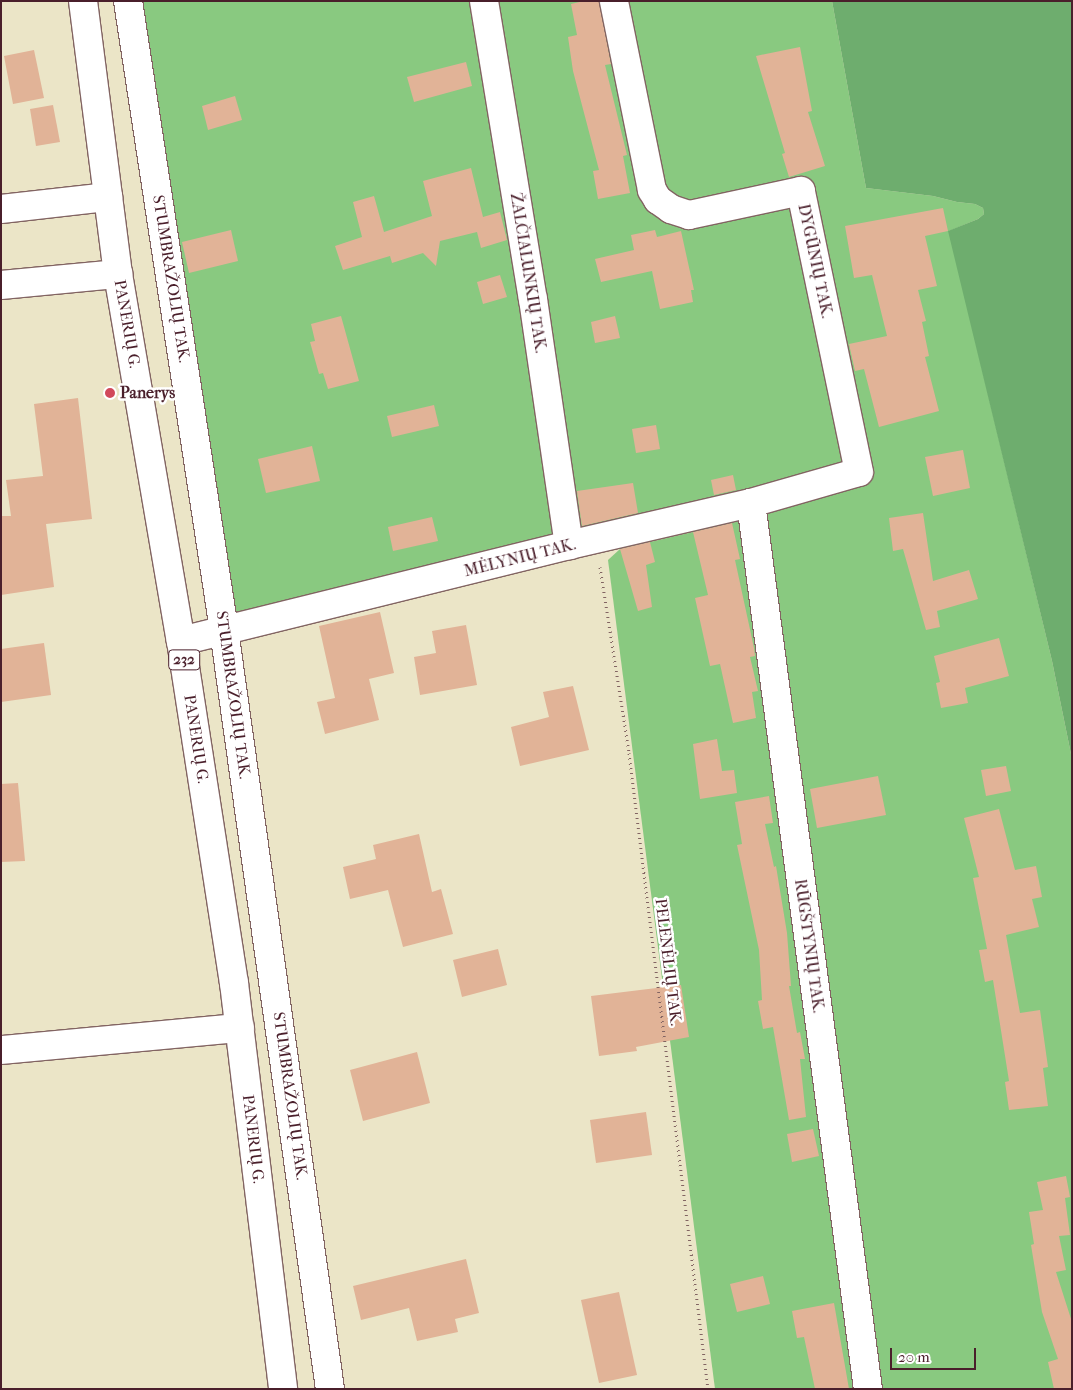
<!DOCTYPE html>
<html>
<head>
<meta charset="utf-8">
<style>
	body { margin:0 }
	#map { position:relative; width:1073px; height:1390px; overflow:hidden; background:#ebe5c7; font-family:"IM FELL French Canon",serif }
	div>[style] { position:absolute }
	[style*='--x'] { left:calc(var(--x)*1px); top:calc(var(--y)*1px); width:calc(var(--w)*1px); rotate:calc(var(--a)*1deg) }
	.green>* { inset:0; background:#89c980 }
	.forest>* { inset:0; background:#6ead6e }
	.building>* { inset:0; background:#e1b397 }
	.path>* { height:3px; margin-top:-1.5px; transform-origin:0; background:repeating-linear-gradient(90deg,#826462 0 1px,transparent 0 5px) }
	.roads { filter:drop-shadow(1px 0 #826462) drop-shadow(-1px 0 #826462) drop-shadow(0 1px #826462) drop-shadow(0 -1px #826462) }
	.minor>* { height:28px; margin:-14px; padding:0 14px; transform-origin:14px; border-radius:14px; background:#fff }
	.major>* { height:28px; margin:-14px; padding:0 14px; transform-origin:14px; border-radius:14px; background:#fff }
	.dots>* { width:14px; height:14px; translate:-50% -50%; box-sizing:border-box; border:2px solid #fff; border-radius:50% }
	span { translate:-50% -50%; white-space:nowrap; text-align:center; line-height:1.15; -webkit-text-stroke:5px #fff; paint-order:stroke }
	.shield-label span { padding:1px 4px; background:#fff; border:1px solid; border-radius:4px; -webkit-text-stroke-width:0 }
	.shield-label { font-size:15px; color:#4a1f2b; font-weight:700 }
	.street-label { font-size:16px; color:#4a1f2b }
	.poi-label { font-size:16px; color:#4a1f2b; font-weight:700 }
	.left { translate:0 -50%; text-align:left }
	.frame { position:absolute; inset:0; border:2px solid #4a1f2b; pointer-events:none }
	.scale { position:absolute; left:890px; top:1348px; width:86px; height:22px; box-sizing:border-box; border:2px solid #4a1f2b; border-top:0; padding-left:6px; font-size:15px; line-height:18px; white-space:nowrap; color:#4a1f2b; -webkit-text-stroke:4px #fff; paint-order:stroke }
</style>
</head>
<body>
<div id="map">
	<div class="green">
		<div style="clip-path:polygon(138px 1px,473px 1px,560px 540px,234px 615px)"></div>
		<div style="clip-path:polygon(488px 1px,606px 1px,657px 208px,793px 203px,848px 468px,574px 538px)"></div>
		<div style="clip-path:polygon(626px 1px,832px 1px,866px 188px,933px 196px,957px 202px,975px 204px,983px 208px,984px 214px,978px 219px,949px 231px,1052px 661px,1072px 759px,1072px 1389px,880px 1389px,773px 584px,767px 511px,867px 480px,812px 185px,685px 202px,666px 193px)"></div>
		<div style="clip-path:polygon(740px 521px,857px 1389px,715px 1389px,608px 560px,620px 549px)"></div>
	</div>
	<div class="forest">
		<div style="clip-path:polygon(832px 1px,1072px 1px,1072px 759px,1052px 661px,948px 231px,978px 219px,984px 214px,983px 208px,975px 204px,957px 202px,933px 196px,866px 188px)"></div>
	</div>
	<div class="building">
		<div style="clip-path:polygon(584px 1px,599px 1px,611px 64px,605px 65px,627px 155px,623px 156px,630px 193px,598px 199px,593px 171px,599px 170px,573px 71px,568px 37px,577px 35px,571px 4px)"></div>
		<div style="clip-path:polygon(800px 47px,812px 111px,808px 112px,825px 166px,789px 177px,782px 154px,785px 153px,756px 56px)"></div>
		<div style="clip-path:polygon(34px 50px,44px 98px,13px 104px,4px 56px)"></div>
		<div style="clip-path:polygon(466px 62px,472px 86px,414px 102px,407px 77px)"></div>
		<div style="clip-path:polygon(235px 96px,242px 120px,208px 130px,202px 106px)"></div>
		<div style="clip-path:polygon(53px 105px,60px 142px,36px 146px,30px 109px)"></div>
		<div style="clip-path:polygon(471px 168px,483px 217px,500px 212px,507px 240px,481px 248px,477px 232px,440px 241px,436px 266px,423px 253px,392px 263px,390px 256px,343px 270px,335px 246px,362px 237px,353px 202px,374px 196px,384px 232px,432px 216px,423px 181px)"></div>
		<div style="clip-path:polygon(943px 208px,948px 231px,925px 236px,937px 286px,918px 290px,926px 321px,922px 322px,929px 356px,925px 357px,939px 411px,879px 427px,864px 369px,855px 371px,849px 344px,887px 336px,872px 275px,854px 278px,845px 226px)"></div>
		<div style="clip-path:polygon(231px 230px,238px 261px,189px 273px,182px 242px)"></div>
		<div style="clip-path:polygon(655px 230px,657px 237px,681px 231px,694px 290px,691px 290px,693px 302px,660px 309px,652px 271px,601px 282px,595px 259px,634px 250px,631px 235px)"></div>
		<div style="clip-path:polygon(500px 275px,507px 297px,483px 304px,477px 282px)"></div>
		<div style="clip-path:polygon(341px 316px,359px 381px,328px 389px,323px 373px,319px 374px,310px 342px,315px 341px,311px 324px)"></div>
		<div style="clip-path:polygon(615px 316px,620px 338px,595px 343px,591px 322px)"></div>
		<div style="clip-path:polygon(78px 398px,92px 519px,46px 524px,54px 587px,1px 595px,1px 516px,11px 516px,6px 480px,43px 476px,34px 404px)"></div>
		<div style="clip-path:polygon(434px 405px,439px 426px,392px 437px,387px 416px)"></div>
		<div style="clip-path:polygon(656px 425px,660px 449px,636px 453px,632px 429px)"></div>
		<div style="clip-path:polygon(312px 446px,320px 481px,266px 493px,258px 459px)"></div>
		<div style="clip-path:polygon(963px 450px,970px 488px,933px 496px,925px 457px)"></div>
		<div style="clip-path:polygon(733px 475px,736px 490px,714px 495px,711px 480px)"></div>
		<div style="clip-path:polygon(633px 483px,638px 513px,582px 526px,577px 491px)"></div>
		<div style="clip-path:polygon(923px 513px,933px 581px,969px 570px,978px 599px,937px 611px,940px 627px,926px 630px,903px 549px,893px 551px,889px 518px)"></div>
		<div style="clip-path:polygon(432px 517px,438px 541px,393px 551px,388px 527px)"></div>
		<div style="clip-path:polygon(732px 523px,740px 559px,735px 560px,754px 648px,755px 656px,750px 657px,758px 691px,752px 692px,756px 718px,733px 723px,720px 664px,710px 666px,695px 598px,708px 595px,693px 532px)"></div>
		<div style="clip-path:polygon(650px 542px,655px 562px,646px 565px,652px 607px,638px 611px,620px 549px)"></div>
		<div style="clip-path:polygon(380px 612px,394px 673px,369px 679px,379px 720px,325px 734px,317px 702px,335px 698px,319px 626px)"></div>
		<div style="clip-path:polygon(466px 625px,477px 685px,420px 695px,414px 657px,436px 653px,432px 631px)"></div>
		<div style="clip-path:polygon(999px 638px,1009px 676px,965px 688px,968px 703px,941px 708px,936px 683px,940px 682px,934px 656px)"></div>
		<div style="clip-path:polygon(44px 643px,51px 695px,1px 702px,1px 649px)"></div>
		<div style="clip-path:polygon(573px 686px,589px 750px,520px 766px,511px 727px,549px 717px,543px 692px)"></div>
		<div style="clip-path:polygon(717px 739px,722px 771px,734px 770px,737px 793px,700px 799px,693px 744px)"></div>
		<div style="clip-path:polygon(1006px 766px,1011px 791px,986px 796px,981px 770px)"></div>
		<div style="clip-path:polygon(878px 776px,886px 815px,817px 828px,810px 789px)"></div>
		<div style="clip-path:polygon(18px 783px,25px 861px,1px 862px,1px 784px)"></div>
		<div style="clip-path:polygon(769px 796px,773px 823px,765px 824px,774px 867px,776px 866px,787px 933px,791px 986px,789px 986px,797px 1033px,800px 1032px,805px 1059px,800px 1059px,806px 1117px,789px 1120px,773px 1027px,763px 1029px,758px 1001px,762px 1000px,759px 950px,737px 845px,742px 844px,735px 802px)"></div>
		<div style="clip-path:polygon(999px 809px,1015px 870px,1036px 866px,1042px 897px,1032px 899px,1039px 927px,1006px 935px,1020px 1013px,1040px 1010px,1048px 1067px,1043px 1068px,1048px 1106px,1009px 1110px,1005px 1082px,1009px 1081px,993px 980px,985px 982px,979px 950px,987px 949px,973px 878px,979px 877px,964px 818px)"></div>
		<div style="clip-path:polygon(419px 834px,432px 892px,441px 889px,453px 934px,403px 947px,388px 890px,350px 899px,343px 867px,376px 859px,373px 845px)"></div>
		<div style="clip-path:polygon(498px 949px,507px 985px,462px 997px,453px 960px)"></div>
		<div style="clip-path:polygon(681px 985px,689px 1037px,636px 1047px,637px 1051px,599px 1056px,591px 996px)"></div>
		<div style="clip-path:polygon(417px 1052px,430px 1103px,363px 1121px,350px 1070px)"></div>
		<div style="clip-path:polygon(646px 1112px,652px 1155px,596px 1163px,590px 1120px)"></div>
		<div style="clip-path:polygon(813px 1129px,819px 1156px,792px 1162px,787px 1134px)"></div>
		<div style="clip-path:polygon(1066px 1176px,1070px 1197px,1065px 1198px,1070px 1235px,1059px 1236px,1066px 1270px,1056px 1272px,1072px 1322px,1072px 1389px,1054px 1389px,1048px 1362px,1058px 1359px,1042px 1312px,1031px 1245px,1034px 1244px,1029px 1212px,1043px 1210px,1037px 1182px)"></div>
		<div style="clip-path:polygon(466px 1259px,479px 1313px,455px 1319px,458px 1332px,417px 1341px,409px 1308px,361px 1320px,353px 1286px)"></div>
		<div style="clip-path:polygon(763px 1276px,770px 1304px,737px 1312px,730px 1284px)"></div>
		<div style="clip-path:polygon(619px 1292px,637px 1375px,599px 1383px,581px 1300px)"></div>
		<div style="clip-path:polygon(834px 1303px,849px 1389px,815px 1389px,804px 1337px,797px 1338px,792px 1311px)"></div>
	</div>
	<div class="path">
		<div style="--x:600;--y:567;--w:188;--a:81.1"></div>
		<div style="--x:629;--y:753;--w:641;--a:82.92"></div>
	</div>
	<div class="roads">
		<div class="minor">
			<div style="--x:128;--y:1;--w:636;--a:81.32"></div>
			<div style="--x:224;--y:630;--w:766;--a:82.05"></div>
			<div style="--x:484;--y:1;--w:302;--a:80.7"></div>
			<div style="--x:533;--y:299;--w:249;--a:81.7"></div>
			<div style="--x:1;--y:209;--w:108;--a:-6.4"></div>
			<div style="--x:1;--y:285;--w:118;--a:-5.4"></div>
			<div style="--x:751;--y:503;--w:894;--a:82.48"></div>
			<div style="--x:181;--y:641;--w:400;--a:-13.9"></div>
			<div style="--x:569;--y:545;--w:187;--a:-13"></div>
			<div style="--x:751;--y:503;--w:112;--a:-16"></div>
			<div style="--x:859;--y:472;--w:287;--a:-101.7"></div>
			<div style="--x:801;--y:191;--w:115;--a:167.9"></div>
			<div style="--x:689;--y:215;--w:19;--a:-162"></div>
			<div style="--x:671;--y:209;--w:16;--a:-145"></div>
			<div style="--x:658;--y:200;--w:12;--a:-121"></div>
			<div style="--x:652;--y:190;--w:193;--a:-101.4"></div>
			<div style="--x:1;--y:1050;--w:240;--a:-5.3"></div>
		</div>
		<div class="major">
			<div style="--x:83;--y:1;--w:275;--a:82.7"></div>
			<div style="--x:118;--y:274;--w:372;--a:80.3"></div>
			<div style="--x:181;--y:641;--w:346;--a:81.2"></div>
			<div style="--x:234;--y:983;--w:409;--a:83.1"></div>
		</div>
	</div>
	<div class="dots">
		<div style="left:110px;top:393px;background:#d1495b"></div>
	</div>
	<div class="shield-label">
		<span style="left:184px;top:660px">232</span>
	</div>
	<div class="street-label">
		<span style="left:815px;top:261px;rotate:78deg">DYGŪNIŲ TAK.</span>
		<span style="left:528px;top:273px;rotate:81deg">ŽALČIALUNKIŲ TAK.</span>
		<span style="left:171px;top:279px;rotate:81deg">STUMBRAŽOLIŲ TAK.</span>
		<span style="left:127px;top:324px;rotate:80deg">PANERIŲ G.</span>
		<span style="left:520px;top:558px;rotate:-14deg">MĖLYNIŲ TAK.</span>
		<span style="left:233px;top:695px;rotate:82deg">STUMBRAŽOLIŲ TAK.</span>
		<span style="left:196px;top:739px;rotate:81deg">PANERIŲ G.</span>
		<span style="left:809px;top:946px;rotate:82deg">RŪGŠTYNIŲ TAK.</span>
		<span style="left:668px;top:962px;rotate:83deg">PELENĖLIŲ TAK.</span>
		<span style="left:290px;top:1096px;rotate:82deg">STUMBRAŽOLIŲ TAK.</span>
		<span style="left:253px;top:1139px;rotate:83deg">PANERIŲ G.</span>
	</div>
	<div class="poi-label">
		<span class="left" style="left:120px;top:393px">Panerys</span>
	</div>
	<div class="frame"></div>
	<div class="scale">20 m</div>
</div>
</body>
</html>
